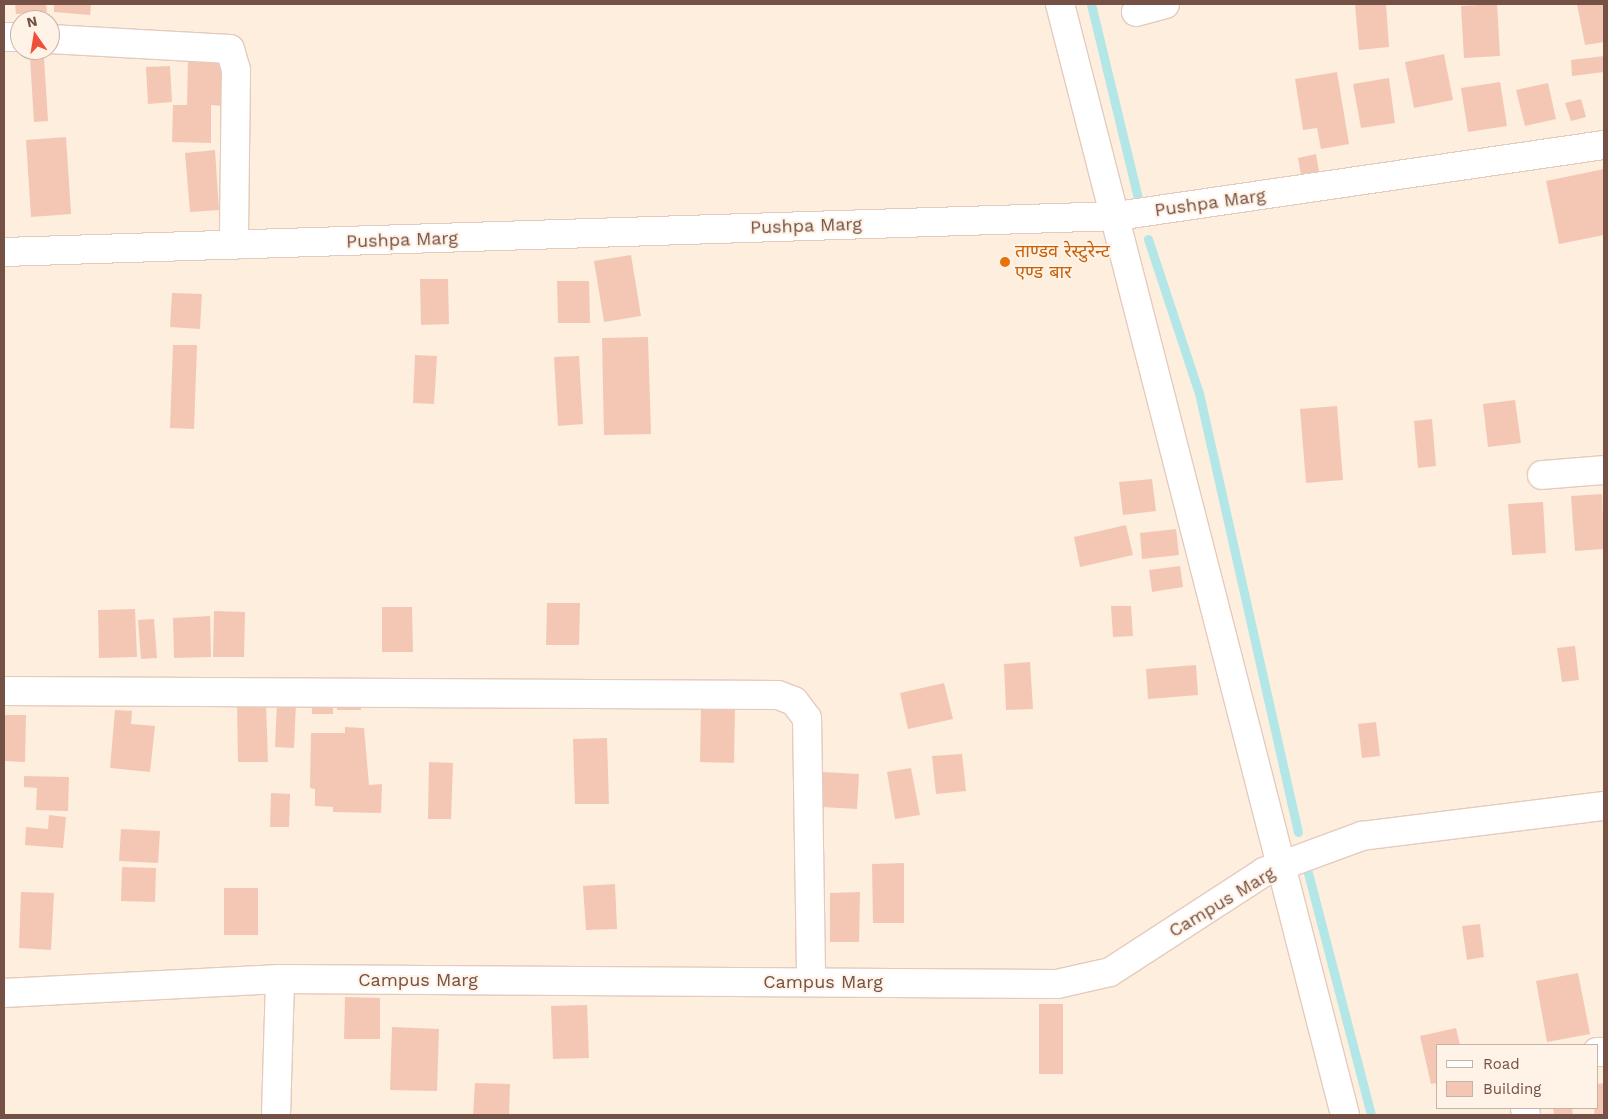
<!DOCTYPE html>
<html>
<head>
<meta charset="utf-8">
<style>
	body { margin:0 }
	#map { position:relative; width:1608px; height:1119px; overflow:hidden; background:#fdeede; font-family:"Work Sans","Noto Sans Devanagari",sans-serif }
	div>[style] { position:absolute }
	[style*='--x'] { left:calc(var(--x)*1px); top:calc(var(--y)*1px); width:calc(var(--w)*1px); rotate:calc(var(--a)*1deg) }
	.stream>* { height:9px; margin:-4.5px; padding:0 4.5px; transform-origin:4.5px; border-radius:4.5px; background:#b3e6e7 }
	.building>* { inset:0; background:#f4c7b5 }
	.roads { filter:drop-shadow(1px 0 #e4cbbd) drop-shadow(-1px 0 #e4cbbd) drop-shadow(0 1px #e4cbbd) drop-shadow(0 -1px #e4cbbd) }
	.minor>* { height:28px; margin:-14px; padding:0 14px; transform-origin:14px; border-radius:14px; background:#fff }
	.dots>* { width:14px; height:14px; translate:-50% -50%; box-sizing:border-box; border:2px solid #fff2e6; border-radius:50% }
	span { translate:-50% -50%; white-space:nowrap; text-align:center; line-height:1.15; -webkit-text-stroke:4px #fff2e6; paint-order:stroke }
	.street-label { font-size:18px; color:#755145 }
	.food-label { font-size:18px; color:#c56008 }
	.left { translate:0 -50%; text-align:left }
	.frame { position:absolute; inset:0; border:5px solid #755145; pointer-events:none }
	.legend { position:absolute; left:1436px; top:1044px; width:162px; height:65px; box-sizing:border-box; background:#fff2e6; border:1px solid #c8b2a6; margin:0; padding:6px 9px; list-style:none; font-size:15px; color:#755145 }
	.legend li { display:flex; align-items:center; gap:10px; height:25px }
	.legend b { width:25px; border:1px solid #c8b2a6 }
	.north { position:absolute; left:10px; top:10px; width:50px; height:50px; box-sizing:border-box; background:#fff2e6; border:1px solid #c8b2a6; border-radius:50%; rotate:347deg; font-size:14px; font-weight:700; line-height:20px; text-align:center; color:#755145 }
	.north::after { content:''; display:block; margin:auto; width:18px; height:22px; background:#ef503c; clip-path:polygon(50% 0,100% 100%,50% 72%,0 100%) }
</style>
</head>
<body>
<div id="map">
	<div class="stream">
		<div style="--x:1091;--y:4;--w:200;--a:76.4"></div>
		<div style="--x:1148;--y:239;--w:162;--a:71.7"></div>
		<div style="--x:1199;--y:393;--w:450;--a:77.3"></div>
		<div style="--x:1307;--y:869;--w:254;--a:75.4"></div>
	</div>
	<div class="building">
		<div style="clip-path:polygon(15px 4px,46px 4px,47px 12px,16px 14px)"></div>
		<div style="clip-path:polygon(54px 4px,91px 4px,90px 15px,54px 12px)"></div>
		<div style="clip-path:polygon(1355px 4px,1386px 4px,1389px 47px,1359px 50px)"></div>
		<div style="clip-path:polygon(1497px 4px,1500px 56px,1464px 58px,1461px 6px)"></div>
		<div style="clip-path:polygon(1577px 4px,1604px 4px,1604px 42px,1585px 45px)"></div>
		<div style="clip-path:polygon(1444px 54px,1453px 100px,1414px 108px,1405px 62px)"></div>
		<div style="clip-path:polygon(1604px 56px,1604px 72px,1572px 76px,1571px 60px)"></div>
		<div style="clip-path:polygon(30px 58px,44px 58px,48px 121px,34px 122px)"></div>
		<div style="clip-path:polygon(188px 58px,224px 59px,223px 106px,211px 105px,211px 143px,172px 142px,173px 105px,187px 105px)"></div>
		<div style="clip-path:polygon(170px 66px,172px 102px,148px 104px,146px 67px)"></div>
		<div style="clip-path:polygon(1337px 72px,1349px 144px,1321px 149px,1317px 128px,1303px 130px,1295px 79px)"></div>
		<div style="clip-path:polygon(1389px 78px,1395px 123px,1361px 128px,1353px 84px)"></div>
		<div style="clip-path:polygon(1500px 82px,1507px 126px,1468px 132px,1461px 88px)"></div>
		<div style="clip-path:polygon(1548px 83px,1556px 119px,1525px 126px,1516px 90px)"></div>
		<div style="clip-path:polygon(1581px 99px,1586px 117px,1571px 121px,1565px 103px)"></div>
		<div style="clip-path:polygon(66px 137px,71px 214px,31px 217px,26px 140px)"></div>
		<div style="clip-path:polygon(215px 150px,219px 210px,190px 212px,185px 153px)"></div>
		<div style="clip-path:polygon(1316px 154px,1319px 172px,1301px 175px,1298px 158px)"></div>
		<div style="clip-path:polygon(1604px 169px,1604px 235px,1559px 244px,1546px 181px)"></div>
		<div style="clip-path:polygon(631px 255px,641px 316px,604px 322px,594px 261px)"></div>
		<div style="clip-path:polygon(420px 279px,448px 279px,449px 324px,421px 325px)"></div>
		<div style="clip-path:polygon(557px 281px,589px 281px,590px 323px,558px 323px)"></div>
		<div style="clip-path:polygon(172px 293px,202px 294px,200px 329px,170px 327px)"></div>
		<div style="clip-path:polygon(648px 337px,651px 434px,604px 435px,602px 338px)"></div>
		<div style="clip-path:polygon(173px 345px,197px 345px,194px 429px,170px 428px)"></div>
		<div style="clip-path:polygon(415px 355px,437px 356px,434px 404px,413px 403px)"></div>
		<div style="clip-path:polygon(579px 356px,583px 424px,558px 426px,554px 357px)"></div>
		<div style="clip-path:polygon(1515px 400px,1521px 443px,1488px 447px,1483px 404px)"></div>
		<div style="clip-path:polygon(1337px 406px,1343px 480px,1306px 483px,1300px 409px)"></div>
		<div style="clip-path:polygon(1432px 419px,1436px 466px,1418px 468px,1414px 421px)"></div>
		<div style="clip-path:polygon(1152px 479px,1156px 511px,1123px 515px,1119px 482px)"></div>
		<div style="clip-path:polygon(1602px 494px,1604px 549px,1575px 551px,1571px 496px)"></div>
		<div style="clip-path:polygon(1543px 502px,1546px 553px,1512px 555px,1508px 504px)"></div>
		<div style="clip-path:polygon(1126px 525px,1133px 555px,1080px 567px,1074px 537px)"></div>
		<div style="clip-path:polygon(1176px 529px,1179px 555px,1142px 559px,1140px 533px)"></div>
		<div style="clip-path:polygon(1180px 566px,1183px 587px,1152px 592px,1149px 570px)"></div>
		<div style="clip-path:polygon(547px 603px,580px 603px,579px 645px,546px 645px)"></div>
		<div style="clip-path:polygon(1111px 606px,1131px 606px,1133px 636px,1113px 637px)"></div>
		<div style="clip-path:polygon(382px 607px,412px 607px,413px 652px,382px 652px)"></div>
		<div style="clip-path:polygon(135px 609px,137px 657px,99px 658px,98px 610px)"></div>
		<div style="clip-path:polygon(214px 611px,245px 612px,244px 657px,213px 657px)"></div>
		<div style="clip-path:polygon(210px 616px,211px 657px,174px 658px,173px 618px)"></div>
		<div style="clip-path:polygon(154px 619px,157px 658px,141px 659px,138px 620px)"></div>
		<div style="clip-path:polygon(1575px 646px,1579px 680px,1562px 682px,1557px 648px)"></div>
		<div style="clip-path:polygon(1030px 662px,1033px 709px,1006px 710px,1004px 664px)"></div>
		<div style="clip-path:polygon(1196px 665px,1198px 695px,1148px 699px,1146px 669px)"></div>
		<div style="clip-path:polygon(944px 683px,953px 719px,908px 729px,900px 693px)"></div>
		<div style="clip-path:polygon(361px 698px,361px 710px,337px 710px,337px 699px)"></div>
		<div style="clip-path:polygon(277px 702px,296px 702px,294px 748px,275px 747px)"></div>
		<div style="clip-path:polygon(312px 702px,333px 702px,333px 714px,312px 714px)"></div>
		<div style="clip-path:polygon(266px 703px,268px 762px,238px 762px,237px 704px)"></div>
		<div style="clip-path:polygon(701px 707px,735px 708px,734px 763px,700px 762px)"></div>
		<div style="clip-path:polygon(115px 710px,132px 711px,131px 724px,155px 726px,150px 772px,110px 768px)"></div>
		<div style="clip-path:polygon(4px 715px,26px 715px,25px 762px,4px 761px)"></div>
		<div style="clip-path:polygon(1376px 722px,1380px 756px,1362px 758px,1358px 724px)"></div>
		<div style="clip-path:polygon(345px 727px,364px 728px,369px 785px,382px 784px,381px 813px,333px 812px,333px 807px,315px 806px,315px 789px,310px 788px,311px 733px,345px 733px)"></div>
		<div style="clip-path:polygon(607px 738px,609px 804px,575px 804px,573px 739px)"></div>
		<div style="clip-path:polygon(962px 754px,966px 791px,936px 794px,932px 756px)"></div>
		<div style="clip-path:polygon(429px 762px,453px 763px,451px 819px,428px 819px)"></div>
		<div style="clip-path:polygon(911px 768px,920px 815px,895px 819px,887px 772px)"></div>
		<div style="clip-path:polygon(823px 772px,859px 774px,857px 809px,822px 807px)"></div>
		<div style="clip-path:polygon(24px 776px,69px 777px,68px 811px,36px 810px,37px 788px,24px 787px)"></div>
		<div style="clip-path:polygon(271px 793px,290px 794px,289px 827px,270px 827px)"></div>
		<div style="clip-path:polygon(49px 815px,66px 817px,63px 848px,25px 845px,26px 827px,48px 829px)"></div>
		<div style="clip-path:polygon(121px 829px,160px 831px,158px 863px,119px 861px)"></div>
		<div style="clip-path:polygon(904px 863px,904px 923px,873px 923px,872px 864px)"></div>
		<div style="clip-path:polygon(122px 867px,156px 868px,155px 902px,121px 901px)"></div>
		<div style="clip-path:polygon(615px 884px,617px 929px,586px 930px,583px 886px)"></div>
		<div style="clip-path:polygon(224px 888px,258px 888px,258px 935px,224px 935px)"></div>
		<div style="clip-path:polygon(21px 892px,54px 893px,51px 950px,19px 948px)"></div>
		<div style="clip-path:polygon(860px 892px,859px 942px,830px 942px,830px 893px)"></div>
		<div style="clip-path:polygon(1480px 924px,1484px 957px,1467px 960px,1462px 926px)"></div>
		<div style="clip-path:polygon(1578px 973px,1590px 1034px,1547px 1042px,1536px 981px)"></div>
		<div style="clip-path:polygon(345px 997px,380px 998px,380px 1039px,344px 1039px)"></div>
		<div style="clip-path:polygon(1039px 1004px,1063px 1004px,1063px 1074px,1039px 1074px)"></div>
		<div style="clip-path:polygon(587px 1005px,589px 1058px,553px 1059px,551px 1006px)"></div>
		<div style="clip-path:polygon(392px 1027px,439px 1029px,437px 1091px,390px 1090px)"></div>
		<div style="clip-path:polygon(1456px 1028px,1460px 1045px,1437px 1045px,1437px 1083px,1431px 1084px,1420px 1036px)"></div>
		<div style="clip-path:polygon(475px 1083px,510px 1084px,509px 1115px,473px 1115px)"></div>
		<div style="clip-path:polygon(1604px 1083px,1604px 1115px,1594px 1115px,1597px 1084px)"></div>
		<div style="clip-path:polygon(1553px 1108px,1572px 1108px,1573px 1115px,1554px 1115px)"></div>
	</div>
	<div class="roads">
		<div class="minor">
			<div style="--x:1060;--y:4;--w:1147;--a:75.61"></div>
			<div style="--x:1136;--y:12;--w:30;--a:-15"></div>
			<div style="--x:4;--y:37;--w:16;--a:0"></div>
			<div style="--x:50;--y:39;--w:180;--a:3.2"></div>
			<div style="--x:230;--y:49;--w:22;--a:74"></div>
			<div style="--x:236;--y:70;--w:175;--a:90.7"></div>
			<div style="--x:4;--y:252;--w:1114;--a:-1.85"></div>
			<div style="--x:1117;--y:216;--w:492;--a:-8.3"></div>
			<div style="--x:1542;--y:475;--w:62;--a:-4.6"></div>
			<div style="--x:4;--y:691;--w:774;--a:0.3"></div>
			<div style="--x:778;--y:695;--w:17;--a:21"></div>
			<div style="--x:794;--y:701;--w:21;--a:53"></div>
			<div style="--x:807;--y:718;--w:263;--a:89.1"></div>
			<div style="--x:4;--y:993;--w:276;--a:-2.9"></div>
			<div style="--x:280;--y:979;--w:777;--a:0.37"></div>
			<div style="--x:1057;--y:984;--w:54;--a:-12.8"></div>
			<div style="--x:1110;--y:972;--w:184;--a:-33"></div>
			<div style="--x:1264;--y:872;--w:104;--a:-20.2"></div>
			<div style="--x:1362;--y:836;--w:244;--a:-7.1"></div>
			<div style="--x:1597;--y:1052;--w:7;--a:0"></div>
			<div style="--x:1525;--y:1108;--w:7;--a:82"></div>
			<div style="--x:276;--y:1115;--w:136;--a:-88.3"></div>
		</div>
	</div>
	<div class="dots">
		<div style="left:1005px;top:262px;background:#e8710a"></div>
	</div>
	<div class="street-label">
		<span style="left:1210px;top:203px;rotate:-8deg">Pushpa Marg</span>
		<span style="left:806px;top:226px;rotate:-2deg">Pushpa Marg</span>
		<span style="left:402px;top:240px;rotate:-2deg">Pushpa Marg</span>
		<span style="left:1222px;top:902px;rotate:-31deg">Campus Marg</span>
		<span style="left:418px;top:980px">Campus Marg</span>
		<span style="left:823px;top:982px">Campus Marg</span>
	</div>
	<div class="food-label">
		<span class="left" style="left:1015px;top:262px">ताण्डव रेस्टुरेन्ट<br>एण्ड बार</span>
	</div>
	<div class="frame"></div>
	<ul class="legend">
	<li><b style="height:6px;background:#fff"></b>Road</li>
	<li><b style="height:14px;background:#f4c7b5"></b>Building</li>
	</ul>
	<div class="north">N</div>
</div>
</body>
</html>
